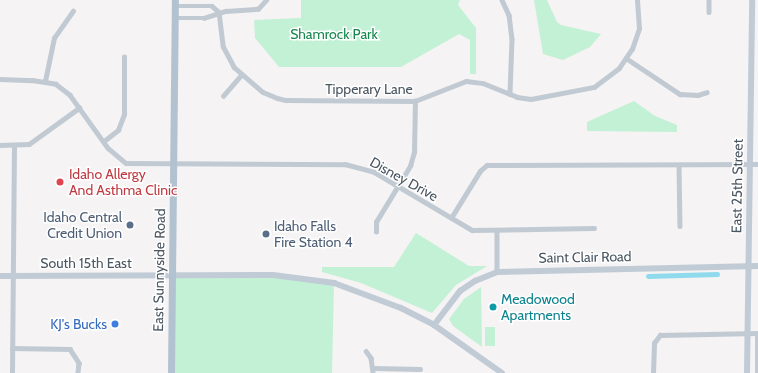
<!DOCTYPE html>
<html>
<head>
<meta charset="utf-8">
<style>
	body { margin:0 }
	#map { position:relative; width:758px; height:373px; overflow:hidden; background:#f5f3f3; font-family:Cabin,sans-serif }
	div>[style] { position:absolute }
	[style*='--x'] { left:calc(var(--x)*1px); top:calc(var(--y)*1px); width:calc(var(--w)*1px); rotate:calc(var(--a)*1deg) }
	.green>* { inset:0; background:#c3f1d5 }
	.canal>* { height:5px; margin:-2.5px; padding:0 2.5px; transform-origin:2.5px; border-radius:2.5px; background:#90daee }
	.street>* { height:4.5px; margin:-2.25px; padding:0 2.25px; transform-origin:2.25px; border-radius:2.25px; background:#c1cad2 }
	.secondary>* { height:6px; margin:-3px; padding:0 3px; transform-origin:3px; border-radius:3px; background:#c1cbd6 }
	.primary>* { height:7px; margin:-3.5px; padding:0 3.5px; transform-origin:3.5px; border-radius:3.5px; background:#b3c2d1 }
	.dots>* { width:11px; height:11px; translate:-50% -50%; box-sizing:border-box; border:2px solid #fff; border-radius:50% }
	span { translate:-50% -50%; white-space:nowrap; text-align:center; line-height:1.15; -webkit-text-stroke:3px #fff; paint-order:stroke }
	.park-label { font-size:14px; color:#17864f }
	.street-label { font-size:14px; color:#4a5661 }
	.health-label { font-size:14px; color:#be3a42 }
	.left { translate:0 -50%; text-align:left }
	.service-label { font-size:14px; color:#4e5e75 }
	.right { translate:-100% -50%; text-align:right }
	.culture-label { font-size:14px; color:#0d838f }
	.shop-label { font-size:14px; color:#366cbe }
</style>
</head>
<body>
<div id="map">
	<div class="green">
		<div style="clip-path:polygon(301px 0,460px 0,458px 5px,476px 28px,476px 74px,470px 74px,470px 40px,459px 34px,401px 67px,279px 67px,255px 38px,254px 20px,301px 18px)"></div>
		<div style="clip-path:polygon(534px 0,547px 0,557px 22px,561px 25px,601px 34px,590px 47px,563px 60px,543px 54px)"></div>
		<div style="clip-path:polygon(634px 101px,655px 116px,677px 125px,677px 132px,587px 131px,587px 122px)"></div>
		<div style="clip-path:polygon(416px 233px,469px 266px,487px 266px,456px 285px,432px 313px,361px 283px,322px 272px,322px 267px,394px 267px)"></div>
		<div style="clip-path:polygon(172px 275px,286px 275px,334px 283px,332px 373px,171px 373px)"></div>
		<div style="clip-path:polygon(481px 287px,482px 347px,453px 326px,449px 319px,464px 299px)"></div>
		<div style="clip-path:polygon(485px 327px,495px 327px,495px 346px,485px 346px)"></div>
	</div>
	<div class="canal">
		<div style="--x:648;--y:276;--w:69;--a:-1.7"></div>
	</div>
	<div class="street">
		<div style="--x:502;--y:0;--w:17;--a:65"></div>
		<div style="--x:509;--y:15;--w:24;--a:83"></div>
		<div style="--x:512;--y:39;--w:55;--a:92.1"></div>
		<div style="--x:709;--y:0;--w:12;--a:90"></div>
		<div style="--x:175;--y:6;--w:37;--a:0"></div>
		<div style="--x:212;--y:6;--w:9;--a:41"></div>
		<div style="--x:219;--y:12;--w:34;--a:83"></div>
		<div style="--x:223;--y:46;--w:24;--a:62"></div>
		<div style="--x:234;--y:67;--w:38;--a:41"></div>
		<div style="--x:263;--y:92;--w:15;--a:23"></div>
		<div style="--x:277;--y:98;--w:9;--a:13"></div>
		<div style="--x:286;--y:100;--w:129;--a:0.4"></div>
		<div style="--x:415;--y:101;--w:55;--a:-21.4"></div>
		<div style="--x:466;--y:81;--w:17;--a:7"></div>
		<div style="--x:483;--y:83;--w:37;--a:22"></div>
		<div style="--x:517;--y:97;--w:14;--a:8"></div>
		<div style="--x:531;--y:99;--w:64;--a:-10.8"></div>
		<div style="--x:594;--y:87;--w:31;--a:-37"></div>
		<div style="--x:619;--y:68;--w:23;--a:-56"></div>
		<div style="--x:632;--y:49;--w:21;--a:-71"></div>
		<div style="--x:639;--y:29;--w:29;--a:-94"></div>
		<div style="--x:175;--y:18;--w:29;--a:0"></div>
		<div style="--x:204;--y:18;--w:23;--a:-18"></div>
		<div style="--x:226;--y:11;--w:32;--a:-4"></div>
		<div style="--x:258;--y:9;--w:12;--a:-48"></div>
		<div style="--x:626;--y:58;--w:65;--a:33.7"></div>
		<div style="--x:680;--y:94;--w:18;--a:3"></div>
		<div style="--x:698;--y:95;--w:9;--a:-18"></div>
		<div style="--x:0;--y:79;--w:32;--a:2"></div>
		<div style="--x:32;--y:80;--w:24;--a:9"></div>
		<div style="--x:56;--y:84;--w:18;--a:38"></div>
		<div style="--x:70;--y:95;--w:65;--a:54.4"></div>
		<div style="--x:108;--y:148;--w:23;--a:40"></div>
		<div style="--x:126;--y:163;--w:219;--a:0.3"></div>
		<div style="--x:345;--y:164;--w:30;--a:15"></div>
		<div style="--x:374;--y:172;--w:114;--a:30.6"></div>
		<div style="--x:472;--y:230;--w:122;--a:-0.9"></div>
		<div style="--x:45;--y:81;--w:44;--a:-78.2"></div>
		<div style="--x:54;--y:38;--w:33;--a:-55"></div>
		<div style="--x:223;--y:96;--w:28;--a:-49"></div>
		<div style="--x:104;--y:141;--w:18;--a:-38"></div>
		<div style="--x:118;--y:130;--w:17;--a:-69"></div>
		<div style="--x:124;--y:114;--w:57;--a:-90"></div>
		<div style="--x:0;--y:145;--w:29;--a:-2"></div>
		<div style="--x:29;--y:144;--w:62;--a:-35.8"></div>
		<div style="--x:679;--y:165;--w:61;--a:89.1"></div>
		<div style="--x:451;--y:218;--w:55;--a:-58.3"></div>
		<div style="--x:480;--y:171;--w:9;--a:-41"></div>
		<div style="--x:487;--y:165;--w:271;--a:-0.2"></div>
		<div style="--x:497;--y:231;--w:41;--a:90"></div>
		<div style="--x:376;--y:232;--w:10;--a:-90"></div>
		<div style="--x:376;--y:222;--w:66;--a:-58.7"></div>
		<div style="--x:410;--y:166;--w:15;--a:-74"></div>
		<div style="--x:414;--y:152;--w:51;--a:-88.9"></div>
		<div style="--x:12;--y:348;--w:58;--a:1"></div>
		<div style="--x:70;--y:349;--w:17;--a:57"></div>
		<div style="--x:79;--y:363;--w:10;--a:96"></div>
		<div style="--x:366;--y:351;--w:9;--a:54"></div>
		<div style="--x:371;--y:358;--w:15;--a:82"></div>
		<div style="--x:373;--y:368;--w:47;--a:1.2"></div>
		<div style="--x:12;--y:373;--w:227;--a:-89.5"></div>
		<div style="--x:653;--y:373;--w:30;--a:-88"></div>
		<div style="--x:654;--y:343;--w:10;--a:-53"></div>
		<div style="--x:660;--y:335;--w:98;--a:-1.2"></div>
	</div>
	<div class="secondary">
		<div style="--x:0;--y:276;--w:273;--a:-0.2"></div>
		<div style="--x:273;--y:275;--w:62;--a:7.5"></div>
		<div style="--x:334;--y:283;--w:72;--a:20.5"></div>
		<div style="--x:401;--y:308;--w:37;--a:27"></div>
		<div style="--x:434;--y:325;--w:83;--a:35.2"></div>
		<div style="--x:434;--y:325;--w:43;--a:-52.6"></div>
		<div style="--x:460;--y:291;--w:18;--a:-34"></div>
		<div style="--x:475;--y:281;--w:24;--a:-22"></div>
		<div style="--x:497;--y:272;--w:261;--a:-1.3"></div>
		<div style="--x:747;--y:373;--w:373;--a:-89.2"></div>
		<div style="--x:758;--y:373;--w:36;--a:-90"></div>
	</div>
	<div class="primary">
		<div style="--x:171;--y:373;--w:373;--a:-89.4"></div>
	</div>
	<div class="dots">
		<div style="left:60px;top:182px;background:#e0444e"></div>
		<div style="left:130px;top:225px;background:#5c6f8a"></div>
		<div style="left:266px;top:234px;background:#5c6f8a"></div>
		<div style="left:493px;top:307px;background:#0f9aa8"></div>
		<div style="left:115px;top:324px;background:#3f7fe0"></div>
	</div>
	<div class="park-label">
		<span style="left:334px;top:34px">Shamrock Park</span>
	</div>
	<div class="street-label">
		<span style="left:369px;top:89px">Tipperary Lane</span>
		<span style="left:404px;top:179px;rotate:29deg">Disney Drive</span>
		<span style="left:737px;top:186px;rotate:-89deg">East 25th Street</span>
		<span style="left:585px;top:257px;rotate:-1deg">Saint Clair Road</span>
		<span style="left:86px;top:263px">South 15th East</span>
		<span style="left:159px;top:270px;rotate:-89deg">East Sunnyside Road</span>
	</div>
	<div class="health-label">
		<span class="left" style="left:69px;top:182px">Idaho Allergy<br>And Asthma Clinic</span>
	</div>
	<div class="service-label">
		<span class="right" style="left:122px;top:225px">Idaho Central<br>Credit Union</span>
		<span class="left" style="left:274px;top:234px">Idaho Falls<br>Fire Station 4</span>
	</div>
	<div class="culture-label">
		<span class="left" style="left:501px;top:307px">Meadowood<br>Apartments</span>
	</div>
	<div class="shop-label">
		<span class="right" style="left:107px;top:324px">KJ's Bucks</span>
	</div>
</div>
</body>
</html>
